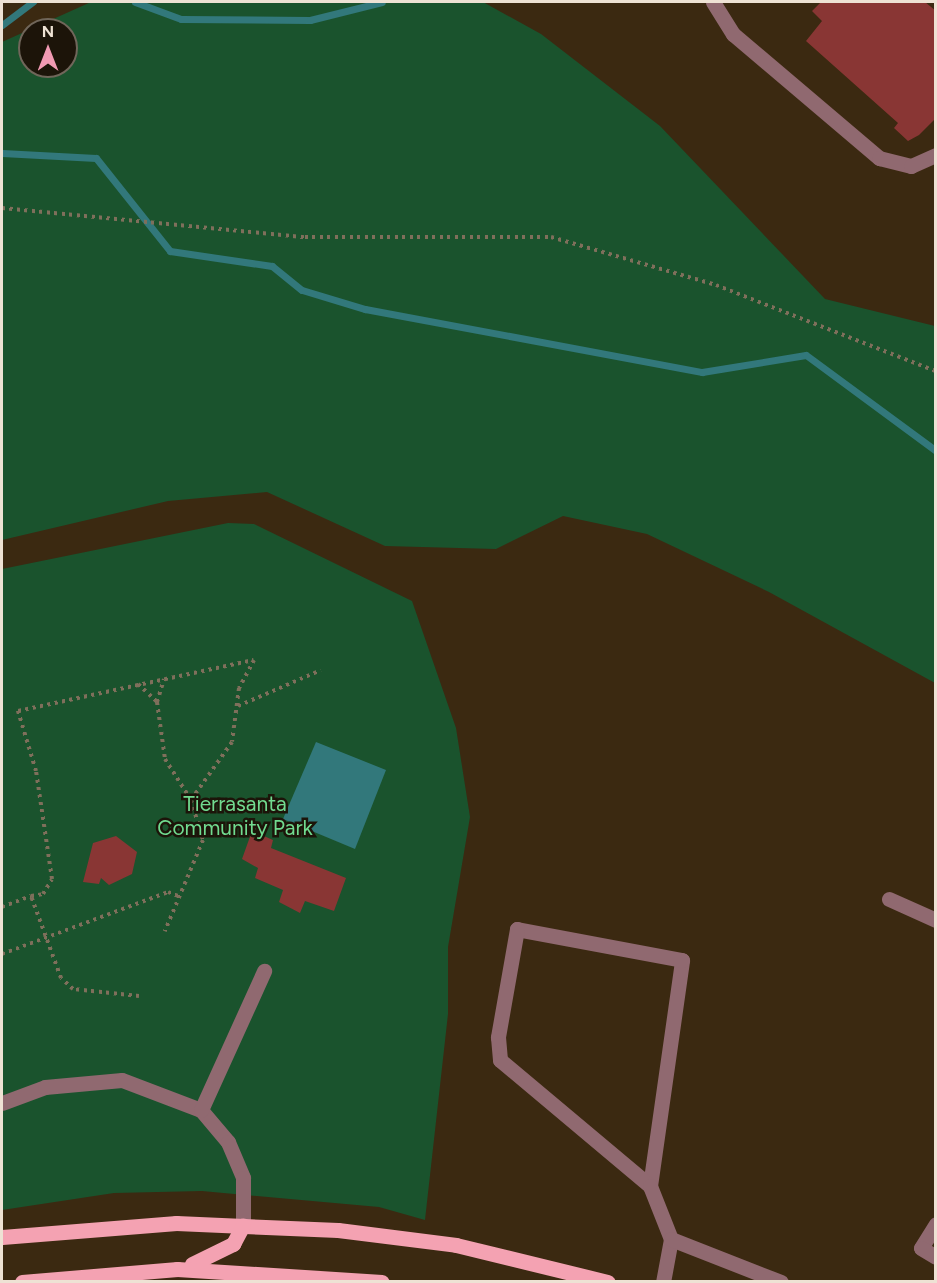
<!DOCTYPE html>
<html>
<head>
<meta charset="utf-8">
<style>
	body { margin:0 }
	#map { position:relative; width:937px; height:1283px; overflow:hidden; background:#3b2911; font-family:Figtree,sans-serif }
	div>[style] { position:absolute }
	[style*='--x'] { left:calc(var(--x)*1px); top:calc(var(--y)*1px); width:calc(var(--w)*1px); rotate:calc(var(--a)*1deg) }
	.green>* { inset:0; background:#1a532d }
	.water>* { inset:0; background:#32787b }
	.stream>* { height:7px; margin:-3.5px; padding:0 3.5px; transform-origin:3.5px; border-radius:3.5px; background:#32787b }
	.building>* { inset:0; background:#893634 }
	.path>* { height:4px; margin-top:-2px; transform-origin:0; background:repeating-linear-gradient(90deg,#7f6f5b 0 3px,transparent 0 7.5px) }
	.minor>* { height:15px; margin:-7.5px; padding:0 7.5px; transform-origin:7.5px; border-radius:7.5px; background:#906970 }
	.major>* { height:15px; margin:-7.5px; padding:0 7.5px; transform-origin:7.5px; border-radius:7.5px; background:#f4a2b2 }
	span { translate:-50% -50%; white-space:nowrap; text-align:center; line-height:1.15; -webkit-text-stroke:5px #1c1409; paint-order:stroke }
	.park-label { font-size:21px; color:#71db90 }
	.frame { position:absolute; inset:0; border:3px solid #eee2d4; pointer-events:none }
	.north { position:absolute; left:18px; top:18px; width:60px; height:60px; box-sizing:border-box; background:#1c1409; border:2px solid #70665a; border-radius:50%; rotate:0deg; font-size:16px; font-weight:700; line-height:24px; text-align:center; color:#eee2d4 }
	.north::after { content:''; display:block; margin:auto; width:21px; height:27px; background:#f19ab3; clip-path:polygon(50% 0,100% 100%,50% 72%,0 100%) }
</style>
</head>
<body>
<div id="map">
	<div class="green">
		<div style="clip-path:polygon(evenodd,91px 2px,483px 2px,541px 34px,660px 126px,825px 299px,935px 326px,935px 683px,769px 592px,647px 534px,563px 516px,496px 549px,385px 546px,267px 492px,168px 501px,2px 540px,2px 42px,91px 2px,30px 30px,66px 30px,66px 66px,30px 66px,30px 30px)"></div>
		<div style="clip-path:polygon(228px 523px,254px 524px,412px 601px,456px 728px,470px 817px,448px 947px,448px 1014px,425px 1220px,379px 1207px,202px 1191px,114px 1193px,2px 1210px,2px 569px)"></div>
	</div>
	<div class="water">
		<div style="clip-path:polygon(316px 742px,386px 770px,355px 849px,283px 819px)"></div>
	</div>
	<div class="stream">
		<div style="--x:135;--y:2;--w:49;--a:20.3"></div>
		<div style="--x:181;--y:19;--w:129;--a:0.4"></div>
		<div style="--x:310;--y:20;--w:74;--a:-14"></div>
		<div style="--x:2;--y:25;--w:39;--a:-37"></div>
		<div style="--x:2;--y:153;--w:94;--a:3"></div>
		<div style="--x:96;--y:158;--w:119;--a:51.5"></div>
		<div style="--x:170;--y:251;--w:103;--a:8.4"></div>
		<div style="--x:272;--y:266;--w:38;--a:39"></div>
		<div style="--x:302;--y:290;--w:66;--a:16.8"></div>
		<div style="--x:365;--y:309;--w:343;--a:10.6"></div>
		<div style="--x:702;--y:372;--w:105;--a:-9.3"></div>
		<div style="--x:806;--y:355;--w:162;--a:36.4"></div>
	</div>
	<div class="building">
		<div style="clip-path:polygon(821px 2px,925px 2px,936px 11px,936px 118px,919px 135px,908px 141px,894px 128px,898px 123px,806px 41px,822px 21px,812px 11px)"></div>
		<div style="clip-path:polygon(252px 831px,273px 840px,271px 848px,346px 878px,334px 911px,305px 901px,300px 913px,279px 902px,283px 890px,255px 878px,258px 868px,242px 859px)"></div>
		<div style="clip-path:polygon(116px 836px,137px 852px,132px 874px,109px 885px,101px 878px,99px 884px,83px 882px,93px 843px)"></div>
	</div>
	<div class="path">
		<div style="--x:2;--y:208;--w:304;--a:5.5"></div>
		<div style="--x:305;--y:237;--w:246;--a:0"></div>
		<div style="--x:551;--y:237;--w:172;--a:16.2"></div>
		<div style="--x:716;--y:285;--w:236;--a:21.4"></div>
		<div style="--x:138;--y:684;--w:26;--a:43"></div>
		<div style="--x:157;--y:702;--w:58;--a:82"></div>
		<div style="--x:165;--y:759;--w:49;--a:57.6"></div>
		<div style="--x:157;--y:702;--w:24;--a:-73"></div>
		<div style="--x:238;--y:706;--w:90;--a:-23.4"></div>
		<div style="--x:2;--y:907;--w:31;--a:-21"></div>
		<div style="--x:2;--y:954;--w:177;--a:-20.5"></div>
		<div style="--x:168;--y:892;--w:14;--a:21"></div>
		<div style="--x:139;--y:996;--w:66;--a:-173.9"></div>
		<div style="--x:73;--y:989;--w:16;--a:-137"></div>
		<div style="--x:61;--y:978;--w:87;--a:-110.1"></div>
		<div style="--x:31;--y:896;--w:12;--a:-9"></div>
		<div style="--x:43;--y:894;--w:17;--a:-59"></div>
		<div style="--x:52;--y:879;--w:109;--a:-98.4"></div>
		<div style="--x:36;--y:771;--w:63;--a:-106.7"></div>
		<div style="--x:18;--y:711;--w:241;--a:-12.2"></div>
		<div style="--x:254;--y:660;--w:32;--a:118"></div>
		<div style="--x:239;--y:688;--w:54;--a:97.4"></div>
		<div style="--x:232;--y:742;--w:71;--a:125.3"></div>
		<div style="--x:191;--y:800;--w:42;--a:73.3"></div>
		<div style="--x:203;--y:840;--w:99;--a:112.7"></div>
	</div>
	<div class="minor">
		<div style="--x:713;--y:2;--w:38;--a:58"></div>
		<div style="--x:733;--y:34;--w:192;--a:40.3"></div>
		<div style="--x:879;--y:158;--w:33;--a:14"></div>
		<div style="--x:911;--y:166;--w:27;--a:-24"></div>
		<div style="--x:889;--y:899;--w:51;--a:24.1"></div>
		<div style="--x:2;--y:1103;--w:46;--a:-20.4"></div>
		<div style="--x:45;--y:1087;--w:77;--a:-5.2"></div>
		<div style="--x:122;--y:1080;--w:85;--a:20.8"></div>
		<div style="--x:201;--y:1110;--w:42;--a:49.8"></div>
		<div style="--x:228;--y:1142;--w:39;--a:67"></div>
		<div style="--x:243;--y:1178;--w:47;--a:90"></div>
		<div style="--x:201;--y:1110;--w:153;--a:-65.6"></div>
		<div style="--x:650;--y:1186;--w:228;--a:-81.9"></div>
		<div style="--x:682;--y:960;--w:168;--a:-169.4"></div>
		<div style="--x:517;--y:929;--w:110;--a:100"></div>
		<div style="--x:498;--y:1037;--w:23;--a:85"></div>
		<div style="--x:500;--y:1060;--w:196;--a:40"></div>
		<div style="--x:650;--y:1186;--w:57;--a:68.4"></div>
		<div style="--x:671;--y:1239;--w:44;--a:100.5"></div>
		<div style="--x:936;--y:1224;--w:28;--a:122"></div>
		<div style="--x:921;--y:1248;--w:17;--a:31"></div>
		<div style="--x:671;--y:1239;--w:118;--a:21.4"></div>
	</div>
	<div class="major">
		<div style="--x:2;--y:1237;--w:175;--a:-4.6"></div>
		<div style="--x:176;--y:1223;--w:162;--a:2.5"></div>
		<div style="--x:338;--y:1230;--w:119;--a:7.2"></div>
		<div style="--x:456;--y:1245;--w:156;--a:13.7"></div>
		<div style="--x:192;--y:1264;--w:46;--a:-26"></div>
		<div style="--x:233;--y:1244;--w:21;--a:-62"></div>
		<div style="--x:22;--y:1282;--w:156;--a:-4.8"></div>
		<div style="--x:177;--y:1269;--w:205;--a:3.6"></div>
	</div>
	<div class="park-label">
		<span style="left:235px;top:816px">Tierrasanta<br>Community Park</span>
	</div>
	<div class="frame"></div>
	<div class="north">N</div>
</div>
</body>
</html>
